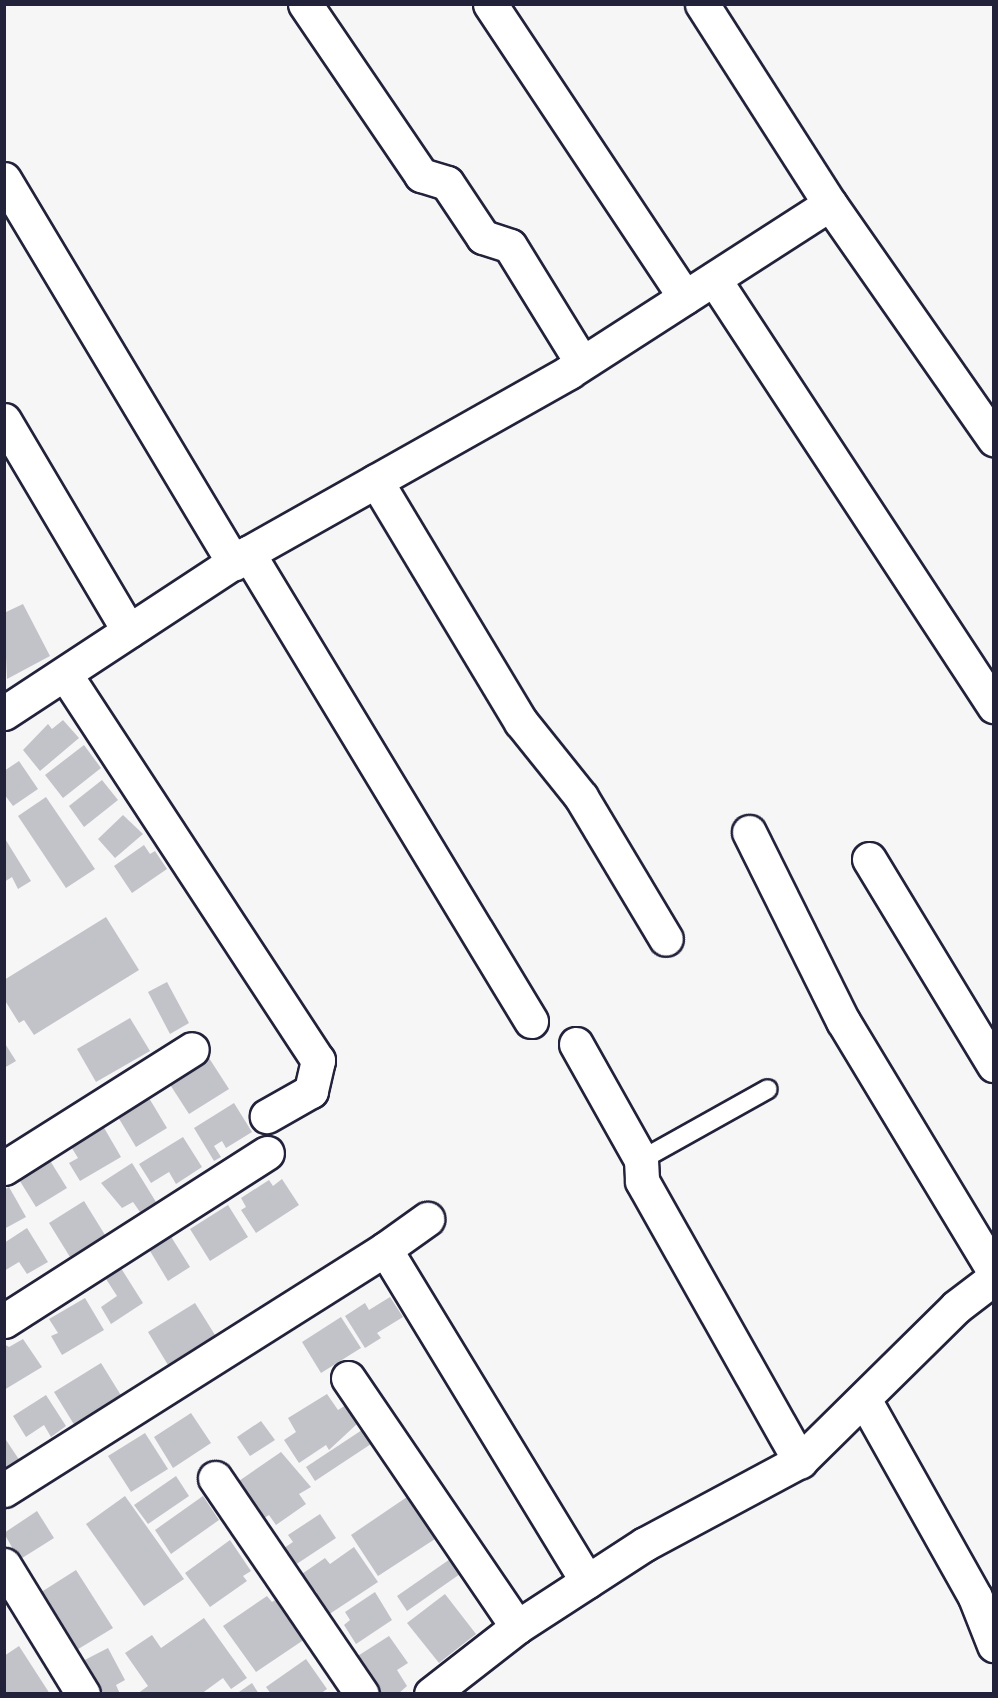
<!DOCTYPE html>
<html>
<head>
<meta charset="utf-8">
<style>
	body { margin:0 }
	#map { position:relative; width:998px; height:1698px; overflow:hidden; background:#f6f6f7; font-family:Mali,sans-serif }
	div>[style] { position:absolute }
	[style*='--x'] { left:calc(var(--x)*1px); top:calc(var(--y)*1px); width:calc(var(--w)*1px); rotate:calc(var(--a)*1deg) }
	.building>* { inset:0; background:#c2c2c9 }
	.roads { filter:drop-shadow(2px 0 #22223b) drop-shadow(-2px 0 #22223b) drop-shadow(0 2px #22223b) drop-shadow(0 -2px #22223b) }
	.lane>* { height:18px; margin:-9px; padding:0 9px; transform-origin:9px; border-radius:9px; background:#fff }
	.street>* { height:33px; margin:-16.5px; padding:0 16.5px; transform-origin:16.5px; border-radius:16.5px; background:#fff }
	span { translate:-50% -50%; white-space:nowrap; text-align:center; line-height:1.15; -webkit-text-stroke:6px #fff; paint-order:stroke }
	.frame { position:absolute; inset:0; border:6px solid #22223b; pointer-events:none }
</style>
</head>
<body>
<div id="map">
	<div class="building">
		<div style="clip-path:polygon(23px 604px,50px 656px,7px 679px,4px 613px)"></div>
		<div style="clip-path:polygon(63px 720px,79px 738px,40px 771px,23px 750px,48px 724px,52px 729px)"></div>
		<div style="clip-path:polygon(84px 745px,101px 768px,63px 798px,45px 775px)"></div>
		<div style="clip-path:polygon(19px 761px,38px 789px,13px 806px,4px 794px,4px 771px)"></div>
		<div style="clip-path:polygon(102px 780px,118px 800px,84px 827px,69px 806px)"></div>
		<div style="clip-path:polygon(46px 797px,95px 869px,66px 888px,18px 816px)"></div>
		<div style="clip-path:polygon(123px 815px,143px 834px,115px 858px,98px 839px)"></div>
		<div style="clip-path:polygon(4px 837px,31px 881px,18px 889px,12px 877px,4px 882px)"></div>
		<div style="clip-path:polygon(144px 845px,150px 854px,155px 851px,167px 869px,132px 893px,114px 866px)"></div>
		<div style="clip-path:polygon(106px 917px,139px 970px,34px 1035px,24px 1020px,19px 1023px,4px 999px,4px 980px)"></div>
		<div style="clip-path:polygon(167px 982px,189px 1023px,170px 1034px,148px 992px)"></div>
		<div style="clip-path:polygon(130px 1018px,150px 1051px,96px 1082px,77px 1049px)"></div>
		<div style="clip-path:polygon(4px 1042px,16px 1061px,4px 1068px)"></div>
		<div style="clip-path:polygon(209px 1058px,229px 1089px,189px 1114px,169px 1083px)"></div>
		<div style="clip-path:polygon(149px 1098px,167px 1128px,136px 1147px,118px 1117px)"></div>
		<div style="clip-path:polygon(234px 1103px,252px 1132px,226px 1148px,222px 1141px,214px 1146px,221px 1157px,214px 1161px,194px 1128px)"></div>
		<div style="clip-path:polygon(103px 1126px,121px 1157px,80px 1181px,69px 1163px,78px 1158px,70px 1145px)"></div>
		<div style="clip-path:polygon(183px 1137px,202px 1167px,176px 1184px,169px 1172px,151px 1183px,139px 1164px)"></div>
		<div style="clip-path:polygon(49px 1159px,67px 1188px,36px 1207px,18px 1178px)"></div>
		<div style="clip-path:polygon(132px 1163px,156px 1202px,140px 1212px,133px 1202px,122px 1208px,101px 1183px)"></div>
		<div style="clip-path:polygon(282px 1179px,299px 1205px,256px 1233px,241px 1210px,246px 1207px,241px 1198px,269px 1180px,273px 1186px)"></div>
		<div style="clip-path:polygon(9px 1187px,26px 1217px,4px 1229px,4px 1190px)"></div>
		<div style="clip-path:polygon(84px 1201px,105px 1235px,70px 1257px,49px 1223px)"></div>
		<div style="clip-path:polygon(228px 1205px,248px 1237px,210px 1261px,190px 1229px)"></div>
		<div style="clip-path:polygon(27px 1228px,48px 1262px,27px 1274px,19px 1262px,4px 1271px,4px 1243px)"></div>
		<div style="clip-path:polygon(170px 1235px,190px 1267px,168px 1281px,150px 1251px)"></div>
		<div style="clip-path:polygon(119px 1265px,143px 1303px,111px 1324px,101px 1307px,117px 1296px,106px 1279px)"></div>
		<div style="clip-path:polygon(390px 1297px,403px 1317px,377px 1333px,381px 1338px,365px 1348px,345px 1316px,365px 1303px,369px 1310px)"></div>
		<div style="clip-path:polygon(85px 1298px,104px 1330px,62px 1355px,51px 1336px,58px 1333px,49px 1319px)"></div>
		<div style="clip-path:polygon(195px 1303px,215px 1335px,168px 1365px,148px 1332px)"></div>
		<div style="clip-path:polygon(341px 1317px,361px 1348px,321px 1373px,302px 1342px)"></div>
		<div style="clip-path:polygon(23px 1339px,42px 1367px,4px 1390px,4px 1344px,9px 1347px)"></div>
		<div style="clip-path:polygon(101px 1363px,122px 1397px,75px 1426px,54px 1392px)"></div>
		<div style="clip-path:polygon(327px 1394px,338px 1410px,346px 1405px,358px 1423px,329px 1450px,326px 1445px,299px 1463px,284px 1440px,296px 1432px,288px 1418px)"></div>
		<div style="clip-path:polygon(46px 1395px,66px 1426px,51px 1437px,44px 1425px,26px 1437px,13px 1416px)"></div>
		<div style="clip-path:polygon(191px 1413px,211px 1443px,173px 1468px,154px 1437px)"></div>
		<div style="clip-path:polygon(261px 1421px,275px 1440px,250px 1456px,237px 1437px)"></div>
		<div style="clip-path:polygon(365px 1428px,374px 1442px,315px 1481px,306px 1467px)"></div>
		<div style="clip-path:polygon(145px 1433px,168px 1469px,131px 1492px,108px 1456px)"></div>
		<div style="clip-path:polygon(4px 1437px,20px 1461px,4px 1471px)"></div>
		<div style="clip-path:polygon(281px 1452px,311px 1487px,299px 1494px,306px 1504px,276px 1525px,269px 1515px,261px 1520px,236px 1483px)"></div>
		<div style="clip-path:polygon(176px 1476px,189px 1496px,148px 1524px,134px 1505px)"></div>
		<div style="clip-path:polygon(125px 1496px,184px 1579px,144px 1606px,86px 1524px)"></div>
		<div style="clip-path:polygon(203px 1496px,219px 1520px,171px 1554px,155px 1530px)"></div>
		<div style="clip-path:polygon(407px 1497px,435px 1539px,378px 1576px,351px 1535px)"></div>
		<div style="clip-path:polygon(37px 1511px,54px 1538px,19px 1560px,4px 1533px)"></div>
		<div style="clip-path:polygon(320px 1514px,336px 1538px,289px 1569px,278px 1552px,293px 1542px,288px 1535px)"></div>
		<div style="clip-path:polygon(230px 1540px,251px 1571px,243px 1576px,247px 1581px,210px 1607px,185px 1573px)"></div>
		<div style="clip-path:polygon(354px 1547px,378px 1582px,328px 1615px,314px 1596px,317px 1593px,314px 1589px,306px 1593px,296px 1578px,325px 1558px,330px 1564px)"></div>
		<div style="clip-path:polygon(453px 1557px,463px 1572px,407px 1611px,397px 1596px)"></div>
		<div style="clip-path:polygon(76px 1570px,113px 1628px,70px 1654px,35px 1596px)"></div>
		<div style="clip-path:polygon(375px 1592px,392px 1620px,356px 1644px,344px 1625px,350px 1620px,345px 1612px)"></div>
		<div style="clip-path:polygon(445px 1594px,476px 1634px,439px 1663px,407px 1623px)"></div>
		<div style="clip-path:polygon(267px 1596px,272px 1602px,280px 1597px,308px 1637px,256px 1672px,223px 1626px)"></div>
		<div style="clip-path:polygon(204px 1618px,247px 1678px,231px 1689px,223px 1678px,201px 1694px,137px 1694px,148px 1686px,125px 1653px,152px 1635px,161px 1648px)"></div>
		<div style="clip-path:polygon(389px 1636px,408px 1663px,397px 1670px,407px 1686px,398px 1694px,377px 1694px,353px 1659px)"></div>
		<div style="clip-path:polygon(19px 1646px,50px 1694px,4px 1694px,4px 1656px)"></div>
		<div style="clip-path:polygon(108px 1648px,125px 1680px,116px 1685px,120px 1694px,93px 1694px,77px 1664px)"></div>
		<div style="clip-path:polygon(306px 1659px,327px 1689px,320px 1694px,271px 1694px,266px 1687px)"></div>
		<div style="clip-path:polygon(252px 1683px,259px 1694px,236px 1694px)"></div>
	</div>
	<div class="roads">
		<div class="lane">
			<div style="--x:641;--y:1160;--w:145;--a:-29.2"></div>
		</div>
		<div class="street">
			<div style="--x:305;--y:4;--w:207;--a:55.8"></div>
			<div style="--x:421;--y:175;--w:27;--a:17"></div>
			<div style="--x:447;--y:183;--w:65;--a:56.3"></div>
			<div style="--x:483;--y:237;--w:28;--a:18"></div>
			<div style="--x:510;--y:246;--w:137;--a:58.4"></div>
			<div style="--x:490;--y:4;--w:352;--a:56.4"></div>
			<div style="--x:702;--y:4;--w:237;--a:57.4"></div>
			<div style="--x:830;--y:204;--w:287;--a:55.1"></div>
			<div style="--x:4;--y:179;--w:448;--a:59.1"></div>
			<div style="--x:714;--y:279;--w:511;--a:56.75"></div>
			<div style="--x:4;--y:420;--w:245;--a:59.4"></div>
			<div style="--x:376;--y:481;--w:281;--a:59"></div>
			<div style="--x:521;--y:722;--w:96;--a:51.3"></div>
			<div style="--x:581;--y:797;--w:165;--a:59.1"></div>
			<div style="--x:248;--y:553;--w:547;--a:58.84"></div>
			<div style="--x:65;--y:674;--w:462;--a:56.8"></div>
			<div style="--x:318;--y:1060;--w:32;--a:103"></div>
			<div style="--x:311;--y:1091;--w:51;--a:150.4"></div>
			<div style="--x:4;--y:713;--w:292;--a:-33.3"></div>
			<div style="--x:248;--y:553;--w:369;--a:-29.4"></div>
			<div style="--x:569;--y:372;--w:310;--a:-32.8"></div>
			<div style="--x:749;--y:832;--w:211;--a:63.6"></div>
			<div style="--x:843;--y:1021;--w:292;--a:58.9"></div>
			<div style="--x:869;--y:859;--w:241;--a:58.8"></div>
			<div style="--x:576;--y:1044;--w:133;--a:60.7"></div>
			<div style="--x:641;--y:1160;--w:21;--a:87"></div>
			<div style="--x:642;--y:1181;--w:322;--a:60.6"></div>
			<div style="--x:4;--y:1168;--w:222;--a:-32.3"></div>
			<div style="--x:385;--y:1249;--w:389;--a:58.7"></div>
			<div style="--x:4;--y:1321;--w:312;--a:-32.6"></div>
			<div style="--x:348;--y:1378;--w:301;--a:55.8"></div>
			<div style="--x:864;--y:1399;--w:227;--a:60.7"></div>
			<div style="--x:975;--y:1597;--w:52;--a:68.4"></div>
			<div style="--x:215;--y:1478;--w:261;--a:55.8"></div>
			<div style="--x:4;--y:1490;--w:451;--a:-32.3"></div>
			<div style="--x:385;--y:1249;--w:52;--a:-35.5"></div>
			<div style="--x:4;--y:1565;--w:151;--a:58.5"></div>
			<div style="--x:431;--y:1694;--w:109;--a:-37.9"></div>
			<div style="--x:517;--y:1627;--w:153;--a:-33"></div>
			<div style="--x:645;--y:1544;--w:176;--a:-28.2"></div>
			<div style="--x:800;--y:1461;--w:219;--a:-44.6"></div>
			<div style="--x:956;--y:1307;--w:48;--a:-37.3"></div>
		</div>
	</div>
	<div class="frame"></div>
</div>
</body>
</html>
